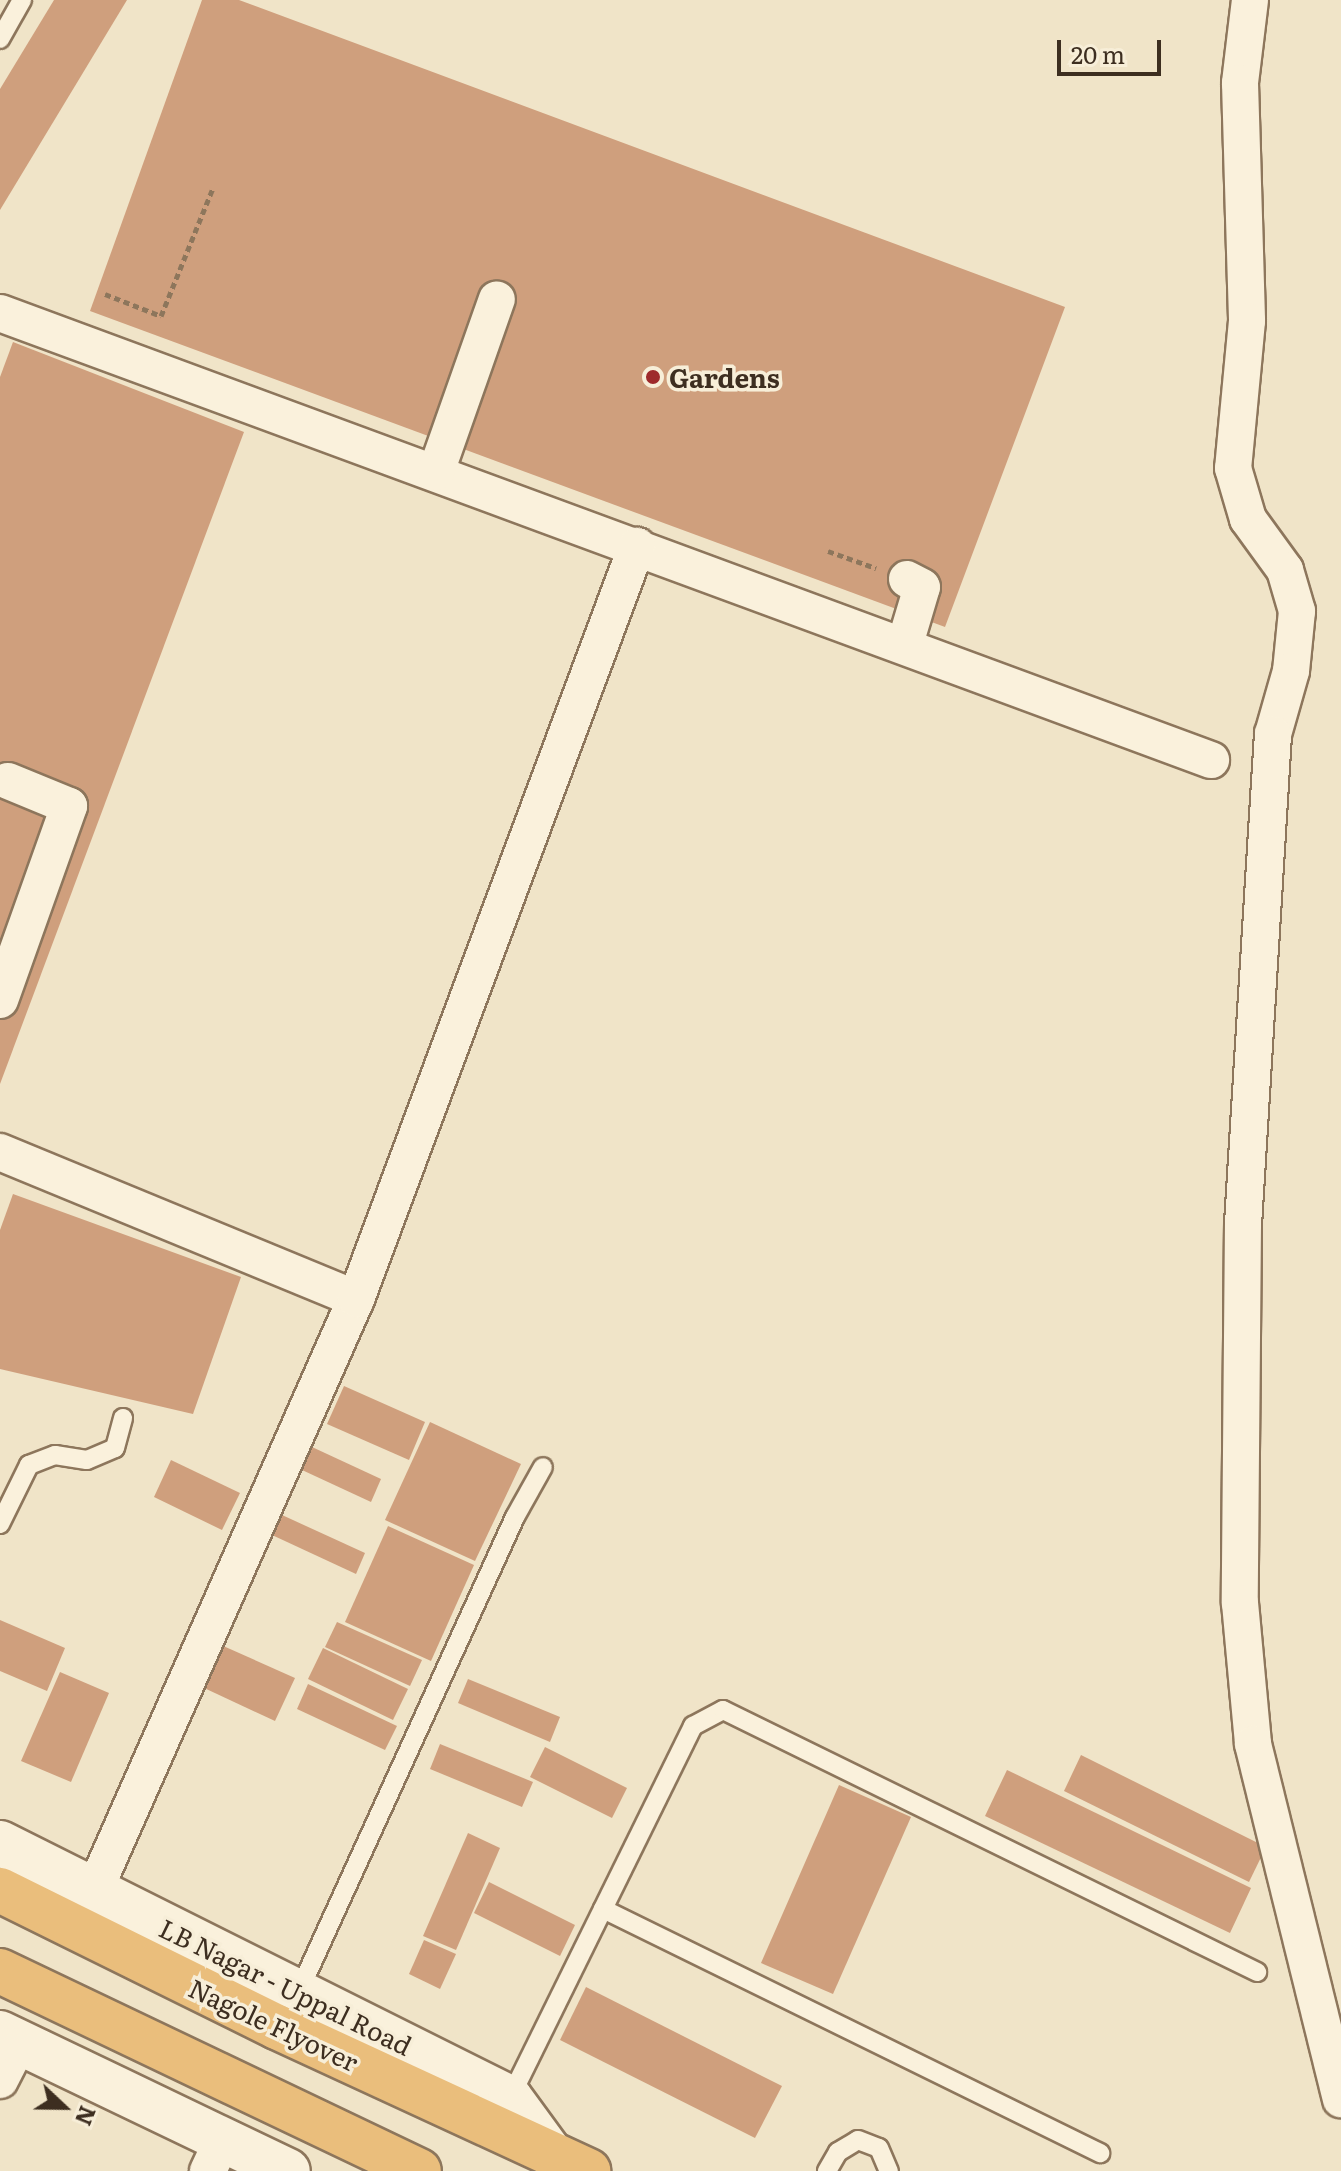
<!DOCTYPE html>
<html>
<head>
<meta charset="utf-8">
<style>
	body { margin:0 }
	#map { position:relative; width:1341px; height:2171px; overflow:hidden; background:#f0e4c8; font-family:Literata,serif }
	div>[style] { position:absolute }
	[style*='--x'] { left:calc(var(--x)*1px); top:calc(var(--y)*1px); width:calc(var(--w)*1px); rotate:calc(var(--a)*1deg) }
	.building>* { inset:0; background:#cf9f7d }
	.path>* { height:5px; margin-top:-2.5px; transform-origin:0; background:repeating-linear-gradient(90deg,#8d765c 0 6px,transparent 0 10px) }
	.roads { filter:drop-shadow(2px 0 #8d765c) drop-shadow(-2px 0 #8d765c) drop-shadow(0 2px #8d765c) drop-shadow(0 -2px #8d765c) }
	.service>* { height:18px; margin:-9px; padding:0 9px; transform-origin:9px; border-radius:9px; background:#faf1dc }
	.minor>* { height:36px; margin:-18px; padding:0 18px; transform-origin:18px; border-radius:18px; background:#faf1dc }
	.tertiary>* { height:44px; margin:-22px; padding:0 22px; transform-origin:22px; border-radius:22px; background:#faf1dc }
	.trunk>* { height:44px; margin:-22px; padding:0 22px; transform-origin:22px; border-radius:22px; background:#eabe7c }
	.dots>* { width:22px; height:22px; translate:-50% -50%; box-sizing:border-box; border:4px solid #f7eed8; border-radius:50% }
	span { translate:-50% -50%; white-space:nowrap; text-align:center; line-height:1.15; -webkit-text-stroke:7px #f7eed8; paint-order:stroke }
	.poi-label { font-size:26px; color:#3d2e20; font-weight:700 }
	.left { translate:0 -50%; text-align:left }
	.street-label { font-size:26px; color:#3d2e20 }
	.north { position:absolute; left:24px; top:2067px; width:80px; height:80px; -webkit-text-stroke:6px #f7eed8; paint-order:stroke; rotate:112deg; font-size:22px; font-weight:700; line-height:32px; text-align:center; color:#3d2e20 }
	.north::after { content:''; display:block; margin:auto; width:28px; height:36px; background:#3d2e20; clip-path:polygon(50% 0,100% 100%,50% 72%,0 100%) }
	.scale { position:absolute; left:1057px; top:40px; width:104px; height:36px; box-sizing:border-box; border:4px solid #3d2e20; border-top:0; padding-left:10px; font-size:24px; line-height:28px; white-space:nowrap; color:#3d2e20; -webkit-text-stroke:6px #f7eed8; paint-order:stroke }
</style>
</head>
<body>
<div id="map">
	<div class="building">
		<div style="clip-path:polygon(54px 0,127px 0,0 210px,0 89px)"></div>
		<div style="clip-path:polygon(202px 0,239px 0,1065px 307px,945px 627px,90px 311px)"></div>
		<div style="clip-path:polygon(13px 342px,244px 432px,0 1084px,0 377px)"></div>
		<div style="clip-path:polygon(13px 1194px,241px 1277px,193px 1414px,0 1369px,0 1230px)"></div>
		<div style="clip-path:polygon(344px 1386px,425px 1422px,409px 1460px,327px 1424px)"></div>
		<div style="clip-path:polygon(430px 1422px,521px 1464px,475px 1561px,385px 1520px)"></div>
		<div style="clip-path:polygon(312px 1447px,381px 1479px,371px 1502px,302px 1470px)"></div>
		<div style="clip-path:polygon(171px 1460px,240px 1493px,222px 1530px,154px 1497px)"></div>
		<div style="clip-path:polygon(282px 1515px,365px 1553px,356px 1574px,272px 1535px)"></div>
		<div style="clip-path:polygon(388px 1526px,474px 1565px,431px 1661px,345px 1622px)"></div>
		<div style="clip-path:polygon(0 1620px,65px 1648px,47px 1691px,0 1671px)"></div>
		<div style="clip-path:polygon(337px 1622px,422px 1660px,410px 1686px,325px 1647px)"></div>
		<div style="clip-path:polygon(221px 1645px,295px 1678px,275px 1721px,202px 1687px)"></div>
		<div style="clip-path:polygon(323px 1648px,408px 1689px,393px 1720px,308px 1679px)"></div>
		<div style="clip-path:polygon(60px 1672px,109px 1693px,71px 1782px,21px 1761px)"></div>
		<div style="clip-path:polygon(468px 1679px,560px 1717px,550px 1742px,458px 1703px)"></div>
		<div style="clip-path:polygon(308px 1684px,397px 1726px,385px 1750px,297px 1709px)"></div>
		<div style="clip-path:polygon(440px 1744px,533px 1782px,522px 1807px,430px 1769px)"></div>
		<div style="clip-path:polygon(545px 1747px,627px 1788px,612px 1818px,530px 1777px)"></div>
		<div style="clip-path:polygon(1081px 1755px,1266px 1847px,1249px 1882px,1064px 1791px)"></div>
		<div style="clip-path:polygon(1007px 1770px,1251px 1888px,1230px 1933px,985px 1816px)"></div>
		<div style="clip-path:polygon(839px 1785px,911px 1817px,833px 1994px,761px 1963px)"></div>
		<div style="clip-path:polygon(468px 1833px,500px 1848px,456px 1950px,423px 1936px)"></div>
		<div style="clip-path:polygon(489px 1882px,575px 1925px,560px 1956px,474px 1913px)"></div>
		<div style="clip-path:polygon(424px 1940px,456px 1954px,440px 1989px,409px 1974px)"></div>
		<div style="clip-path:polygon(586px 1987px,782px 2086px,755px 2138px,560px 2040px)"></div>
	</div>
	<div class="path">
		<div style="--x:105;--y:294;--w:60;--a:21.4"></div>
		<div style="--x:161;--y:316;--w:138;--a:-67.9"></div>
		<div style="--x:828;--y:551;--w:51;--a:19.5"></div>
	</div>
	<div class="roads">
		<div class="service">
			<div style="--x:0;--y:39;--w:45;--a:-60.6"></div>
			<div style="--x:0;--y:1524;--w:66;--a:-63.8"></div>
			<div style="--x:29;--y:1465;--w:28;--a:-21"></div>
			<div style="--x:55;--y:1455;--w:32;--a:9"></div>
			<div style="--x:87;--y:1460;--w:30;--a:-23"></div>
			<div style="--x:115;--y:1448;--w:31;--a:-75"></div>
			<div style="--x:603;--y:1909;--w:554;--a:26.15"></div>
			<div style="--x:299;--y:1991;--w:521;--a:-65.5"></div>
			<div style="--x:515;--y:1517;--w:57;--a:-60.8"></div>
			<div style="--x:510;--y:2098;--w:415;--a:-63.8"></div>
			<div style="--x:693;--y:1726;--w:34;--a:-28"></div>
			<div style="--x:723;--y:1710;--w:595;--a:26.13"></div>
			<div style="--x:827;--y:2171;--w:22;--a:-60"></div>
			<div style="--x:838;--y:2152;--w:23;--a:-31"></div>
			<div style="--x:858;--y:2140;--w:22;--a:21"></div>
			<div style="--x:879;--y:2148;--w:25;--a:67"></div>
		</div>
		<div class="minor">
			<div style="--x:1250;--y:0;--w:84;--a:96.9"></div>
			<div style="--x:1240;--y:83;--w:238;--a:88.3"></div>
			<div style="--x:1247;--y:321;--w:148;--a:95.4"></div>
			<div style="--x:1233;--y:468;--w:53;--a:73.6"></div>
			<div style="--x:1248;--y:519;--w:63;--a:54"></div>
			<div style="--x:1285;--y:570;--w:43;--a:73.7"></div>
			<div style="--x:1297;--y:611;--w:60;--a:95.7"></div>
			<div style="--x:1291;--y:671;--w:66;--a:105.9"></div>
			<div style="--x:1273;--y:734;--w:490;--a:93.5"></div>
			<div style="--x:1243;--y:1223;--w:380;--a:90.5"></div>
			<div style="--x:1240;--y:1603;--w:142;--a:84.7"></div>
			<div style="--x:1253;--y:1744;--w:366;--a:76.1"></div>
			<div style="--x:0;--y:313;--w:1291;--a:20.26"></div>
			<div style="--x:436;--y:472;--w:183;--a:-70.6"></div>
			<div style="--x:905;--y:644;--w:59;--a:-73.4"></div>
			<div style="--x:922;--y:587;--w:17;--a:-152"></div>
			<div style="--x:0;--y:1000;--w:206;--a:-70.4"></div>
			<div style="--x:69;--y:806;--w:66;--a:-157.7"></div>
			<div style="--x:0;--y:1152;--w:385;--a:22.4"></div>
			<div style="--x:94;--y:1891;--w:647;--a:-66.13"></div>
			<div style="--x:356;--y:1299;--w:804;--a:-69.54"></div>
			<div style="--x:0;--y:2080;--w:42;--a:-62.8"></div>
			<div style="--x:208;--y:2171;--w:33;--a:-65"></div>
		</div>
		<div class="tertiary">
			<div style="--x:0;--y:1843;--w:570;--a:26.57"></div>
			<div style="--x:510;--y:2098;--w:69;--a:53.8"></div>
			<div style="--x:0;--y:2033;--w:319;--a:25.6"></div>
		</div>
		<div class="trunk">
			<div style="--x:0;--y:1890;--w:309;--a:26.3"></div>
			<div style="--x:277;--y:2027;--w:343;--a:24.8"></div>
			<div style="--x:0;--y:1971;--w:464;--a:25.5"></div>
		</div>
	</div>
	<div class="dots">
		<div style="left:653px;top:377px;background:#9e2a2b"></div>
	</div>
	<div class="poi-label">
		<span class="left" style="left:669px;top:377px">Gardens</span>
	</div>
	<div class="street-label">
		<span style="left:286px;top:1986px;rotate:26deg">LB Nagar - Uppal Road</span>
		<span style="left:274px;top:2024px;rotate:25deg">Nagole Flyover</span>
	</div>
	<div class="north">N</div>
	<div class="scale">20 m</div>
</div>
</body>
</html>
